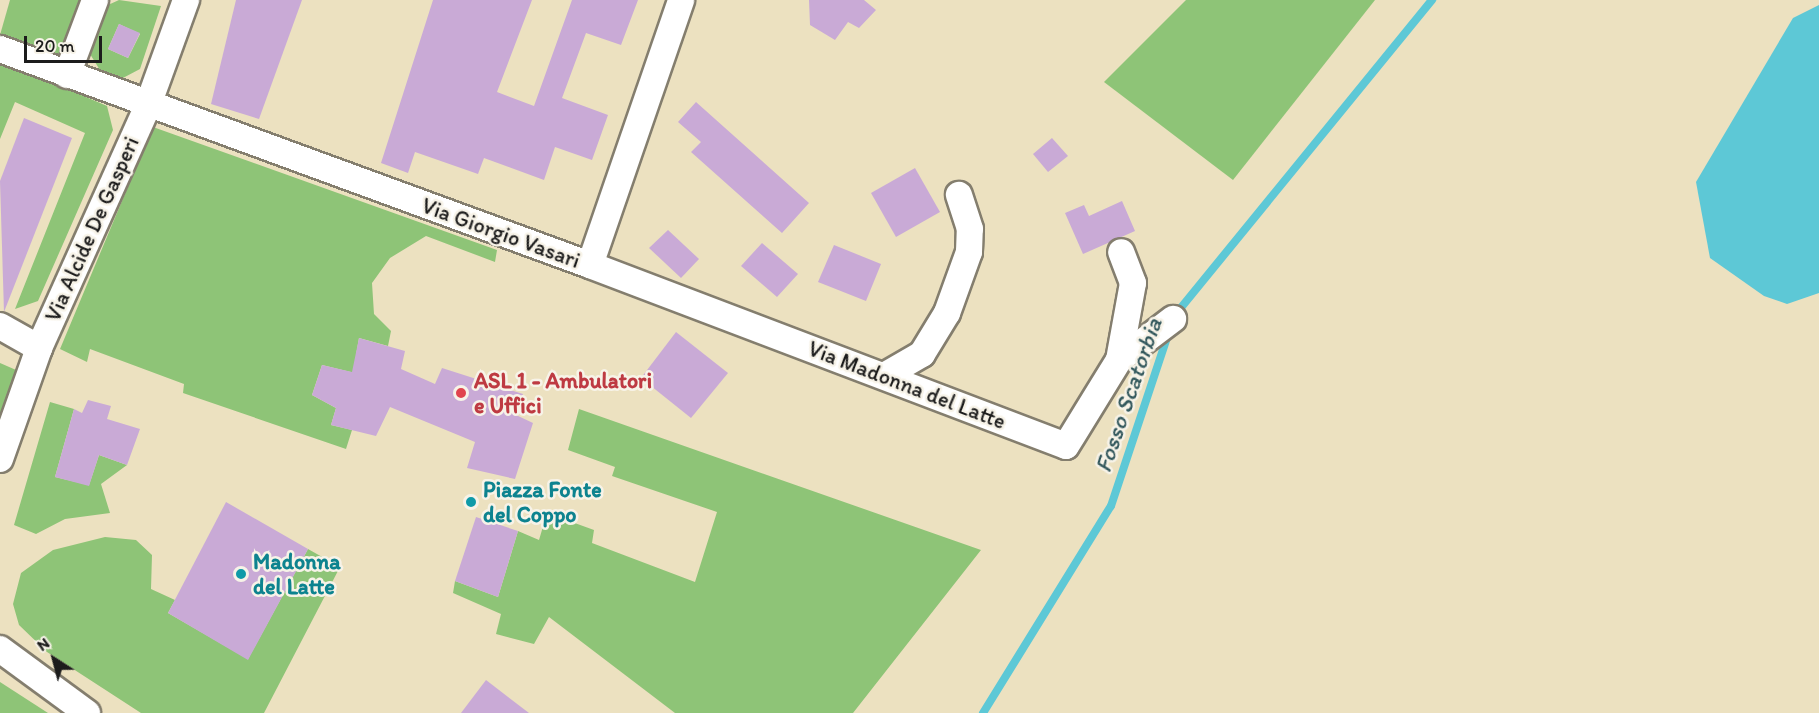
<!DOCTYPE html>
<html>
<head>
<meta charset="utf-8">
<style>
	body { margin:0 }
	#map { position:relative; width:1819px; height:713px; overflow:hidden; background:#ece1c0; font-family:Itim,sans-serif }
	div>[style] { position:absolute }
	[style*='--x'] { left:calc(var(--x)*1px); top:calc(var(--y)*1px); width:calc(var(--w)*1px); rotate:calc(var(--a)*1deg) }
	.green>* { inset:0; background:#8ec477 }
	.water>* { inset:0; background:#5dc8d6 }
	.stream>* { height:8px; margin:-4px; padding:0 4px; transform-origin:4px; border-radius:4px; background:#5dc8d6 }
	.building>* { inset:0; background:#c9aad6 }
	.roads { filter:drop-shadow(2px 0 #847e6e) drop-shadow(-2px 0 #847e6e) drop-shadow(0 2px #847e6e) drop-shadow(0 -2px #847e6e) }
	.street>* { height:26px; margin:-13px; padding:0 13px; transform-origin:13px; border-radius:13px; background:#fff }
	.dots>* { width:16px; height:16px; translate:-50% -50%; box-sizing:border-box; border:3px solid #f7f3e8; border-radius:50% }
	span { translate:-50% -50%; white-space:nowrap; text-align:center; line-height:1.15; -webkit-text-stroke:5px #f7f3e8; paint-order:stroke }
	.street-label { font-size:22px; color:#1c1c1c }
	.health-label { font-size:22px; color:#be3a42; font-weight:700 }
	.left { translate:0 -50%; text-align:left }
	.culture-label { font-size:22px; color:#0d838f; font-weight:700 }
	.water-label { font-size:24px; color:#33585d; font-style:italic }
	.north { position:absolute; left:24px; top:629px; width:60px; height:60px; -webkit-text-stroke:4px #f7f3e8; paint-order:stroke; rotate:324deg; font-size:16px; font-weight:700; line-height:24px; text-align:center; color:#1c1c1c }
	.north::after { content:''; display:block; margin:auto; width:21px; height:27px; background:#1c1c1c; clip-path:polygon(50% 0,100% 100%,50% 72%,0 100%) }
	.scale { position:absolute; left:24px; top:36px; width:78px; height:27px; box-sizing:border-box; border:3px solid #1c1c1c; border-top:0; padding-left:8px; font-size:18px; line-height:21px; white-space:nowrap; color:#1c1c1c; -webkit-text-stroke:4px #f7f3e8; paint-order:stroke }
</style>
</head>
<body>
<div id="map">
	<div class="green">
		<div style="clip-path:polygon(10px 0,95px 0,70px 65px,0 35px)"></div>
		<div style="clip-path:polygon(evenodd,119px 0,161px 6px,140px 69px,121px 79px,103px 75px,90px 54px,108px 5px,119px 0,119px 24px,140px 34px,128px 58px,108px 49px,119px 24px)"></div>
		<div style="clip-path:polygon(1186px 0,1375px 0,1233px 180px,1104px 82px)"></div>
		<div style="clip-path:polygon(0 60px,107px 106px,113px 130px,38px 301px,15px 309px,85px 133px,15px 102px,0 139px)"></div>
		<div style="clip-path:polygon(153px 127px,497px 250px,495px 262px,426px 236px,390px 258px,372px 283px,374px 314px,391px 331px,388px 346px,359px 338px,356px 355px,363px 375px,322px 365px,312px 395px,336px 408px,331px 425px,352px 430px,346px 449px,183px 393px,184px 384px,90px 349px,87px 362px,60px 349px)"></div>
		<div style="clip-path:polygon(0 363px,23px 373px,0 436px)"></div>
		<div style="clip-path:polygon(50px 402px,74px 409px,55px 477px,89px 485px,99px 455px,127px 465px,101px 484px,110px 513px,65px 519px,36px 534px,14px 525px)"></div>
		<div style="clip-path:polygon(579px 409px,981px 550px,853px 713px,675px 713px,549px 617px,534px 644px,496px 634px,501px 614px,453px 593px,455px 581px,498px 597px,518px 531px,539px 540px,547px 513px,594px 530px,592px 543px,695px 582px,717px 512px,612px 476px,615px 467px,568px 450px)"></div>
		<div style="clip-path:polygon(105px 537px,136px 540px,152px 555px,151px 589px,175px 600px,168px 613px,248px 659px,308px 549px,340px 567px,264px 713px,141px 713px,47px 652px,19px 625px,13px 604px,21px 573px,53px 550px)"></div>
		<div style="clip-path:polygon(0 682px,48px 713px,0 713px)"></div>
	</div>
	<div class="water">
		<div style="clip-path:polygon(1819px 5px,1819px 293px,1787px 304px,1764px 296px,1710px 258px,1696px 182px,1793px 18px)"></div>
	</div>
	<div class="stream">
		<div style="--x:1175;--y:315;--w:407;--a:-50.8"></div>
		<div style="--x:983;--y:713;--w:243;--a:-58.3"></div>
		<div style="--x:1111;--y:506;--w:183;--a:-71.6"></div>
	</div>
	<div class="building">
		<div style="clip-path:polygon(236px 0,302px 0,259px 119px,211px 104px)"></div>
		<div style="clip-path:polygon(433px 0,532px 0,497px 92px,534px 106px,572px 0,638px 0,621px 45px,586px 33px,562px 98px,608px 115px,592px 160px,555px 147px,544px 180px,484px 158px,478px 174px,415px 152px,408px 173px,381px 163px)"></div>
		<div style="clip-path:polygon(809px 0,864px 0,876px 10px,859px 28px,848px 22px,835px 40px,810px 25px)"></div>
		<div style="clip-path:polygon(119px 24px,140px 33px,128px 58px,108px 49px)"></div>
		<div style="clip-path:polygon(696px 102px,809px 203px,782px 233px,691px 152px,701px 142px,678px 122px)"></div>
		<div style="clip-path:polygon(24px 118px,72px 138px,4px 312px,0 181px)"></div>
		<div style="clip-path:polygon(1052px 138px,1068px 156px,1048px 172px,1033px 154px)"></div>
		<div style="clip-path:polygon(915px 168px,940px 212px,896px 237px,871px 193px)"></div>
		<div style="clip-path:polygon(1122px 201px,1135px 231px,1083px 254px,1065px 213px,1084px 205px,1089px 216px)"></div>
		<div style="clip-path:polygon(668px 230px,699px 259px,681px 278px,649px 248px)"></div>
		<div style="clip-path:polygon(762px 243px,798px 274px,777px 297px,741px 266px)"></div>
		<div style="clip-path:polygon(834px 245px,881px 264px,866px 301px,818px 282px)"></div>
		<div style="clip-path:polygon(676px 332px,728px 373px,691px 418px,641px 378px)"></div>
		<div style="clip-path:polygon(359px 338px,405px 351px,401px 369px,435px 384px,442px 368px,523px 394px,516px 415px,533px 423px,515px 479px,467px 468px,475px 442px,390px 407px,376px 436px,331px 425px,336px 408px,312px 395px,322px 365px,352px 372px)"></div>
		<div style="clip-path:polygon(88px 400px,111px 406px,107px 419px,140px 429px,127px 465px,99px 455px,89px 486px,55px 477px,74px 409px,82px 413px)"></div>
		<div style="clip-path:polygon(226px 502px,308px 549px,248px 660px,168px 613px)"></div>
		<div style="clip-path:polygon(476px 517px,518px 531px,498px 597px,455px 581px)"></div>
		<div style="clip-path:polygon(486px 680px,529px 713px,461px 713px)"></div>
	</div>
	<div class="roads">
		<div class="street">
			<div style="--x:0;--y:49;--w:628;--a:20.11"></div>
			<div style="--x:590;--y:265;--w:280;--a:-71"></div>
			<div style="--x:67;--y:75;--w:80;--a:-69.5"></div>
			<div style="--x:590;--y:265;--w:509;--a:20.82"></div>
			<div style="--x:1066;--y:446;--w:101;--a:-58.4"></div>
			<div style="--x:1119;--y:360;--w:68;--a:-37.2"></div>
			<div style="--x:0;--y:326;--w:45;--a:29.4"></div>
			<div style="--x:1119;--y:360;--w:78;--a:-79.7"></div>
			<div style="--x:1133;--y:283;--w:33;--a:-111"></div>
			<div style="--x:884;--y:376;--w:44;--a:-30.1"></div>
			<div style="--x:922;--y:354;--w:48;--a:-58.6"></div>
			<div style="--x:947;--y:313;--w:65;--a:-70.2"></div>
			<div style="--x:969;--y:252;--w:23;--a:-88"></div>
			<div style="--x:970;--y:229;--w:36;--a:-108"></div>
			<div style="--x:0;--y:459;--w:118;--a:-70.6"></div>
			<div style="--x:39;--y:348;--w:266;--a:-65.8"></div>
			<div style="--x:148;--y:105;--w:112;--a:-70.1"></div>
			<div style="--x:0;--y:649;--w:108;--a:36.3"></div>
		</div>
	</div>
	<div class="dots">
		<div style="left:461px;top:393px;background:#e0444e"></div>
		<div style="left:471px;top:502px;background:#0f9aa8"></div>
		<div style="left:241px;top:574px;background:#0f9aa8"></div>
	</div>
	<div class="street-label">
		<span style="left:92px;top:229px;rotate:-66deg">Via Alcide De Gasperi</span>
		<span style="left:501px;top:233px;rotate:20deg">Via Giorgio Vasari</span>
		<span style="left:907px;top:385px;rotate:21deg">Via Madonna del Latte</span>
	</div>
	<div class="health-label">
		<span class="left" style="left:474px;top:393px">ASL 1 - Ambulatori<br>e Uffici</span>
	</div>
	<div class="culture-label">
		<span class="left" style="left:483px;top:502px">Piazza Fonte<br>del Coppo</span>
		<span class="left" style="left:253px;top:574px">Madonna<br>del Latte</span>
	</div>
	<div class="water-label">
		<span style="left:1128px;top:395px;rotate:-71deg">Fosso Scatorbia</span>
	</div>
	<div class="north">N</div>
	<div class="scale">20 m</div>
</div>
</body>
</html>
